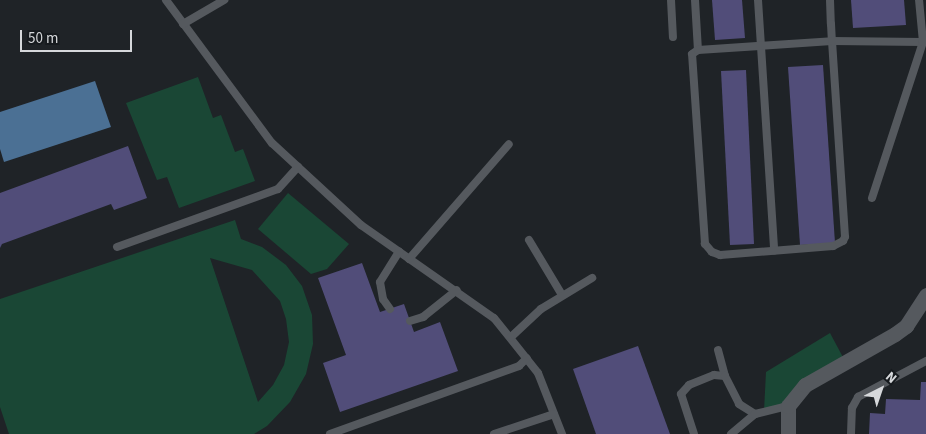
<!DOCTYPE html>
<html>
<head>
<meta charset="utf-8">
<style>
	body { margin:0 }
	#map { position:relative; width:926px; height:434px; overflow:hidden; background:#1f2327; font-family:"Source Sans 3",sans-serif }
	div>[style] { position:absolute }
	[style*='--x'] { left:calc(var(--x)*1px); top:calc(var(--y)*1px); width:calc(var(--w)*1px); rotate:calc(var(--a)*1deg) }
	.green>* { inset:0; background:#1a4735 }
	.water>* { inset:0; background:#4b7094 }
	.building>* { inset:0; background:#514d79 }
	.lane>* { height:8px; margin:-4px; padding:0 4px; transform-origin:4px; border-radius:4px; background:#55595e }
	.street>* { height:15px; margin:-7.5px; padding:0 7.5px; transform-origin:7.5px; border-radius:7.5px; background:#55595e }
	span { translate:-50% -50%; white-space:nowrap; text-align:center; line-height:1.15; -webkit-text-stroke:4.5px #161a1e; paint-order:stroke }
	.north { position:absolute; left:856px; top:364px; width:50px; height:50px; -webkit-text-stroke:4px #161a1e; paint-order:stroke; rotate:41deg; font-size:14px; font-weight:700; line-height:20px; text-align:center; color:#d6d8db }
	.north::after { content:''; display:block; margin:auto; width:18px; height:22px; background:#d6d8db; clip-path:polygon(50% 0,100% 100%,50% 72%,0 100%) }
	.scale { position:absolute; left:20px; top:30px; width:112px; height:22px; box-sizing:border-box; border:2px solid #d6d8db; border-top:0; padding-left:6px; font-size:15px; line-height:18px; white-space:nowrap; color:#d6d8db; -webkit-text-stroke:4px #161a1e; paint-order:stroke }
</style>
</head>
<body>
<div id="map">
	<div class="green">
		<div style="clip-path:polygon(198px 77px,213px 118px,221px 115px,235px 152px,243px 149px,255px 181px,179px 208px,167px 177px,157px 180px,126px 103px)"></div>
		<div style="clip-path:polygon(288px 193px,349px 244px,327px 269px,311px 274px,258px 229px)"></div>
		<div style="clip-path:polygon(evenodd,235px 220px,241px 239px,262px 247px,286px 265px,302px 286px,312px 315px,313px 344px,306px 374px,290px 402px,267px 426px,254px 434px,9px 434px,0 407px,0 299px,235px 220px,210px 258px,252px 270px,280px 301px,286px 319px,289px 342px,284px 365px,273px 385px,258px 402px,210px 258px)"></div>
		<div style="clip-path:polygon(830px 333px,845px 361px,787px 406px,764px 411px,766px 372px)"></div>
	</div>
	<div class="water">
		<div style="clip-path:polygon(95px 81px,111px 127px,4px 162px,0 149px,0 112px)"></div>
	</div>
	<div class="building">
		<div style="clip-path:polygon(712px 0,742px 0,745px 38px,715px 40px)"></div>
		<div style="clip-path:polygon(851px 0,904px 0,906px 25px,853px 28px)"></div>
		<div style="clip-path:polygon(823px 65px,835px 243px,800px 245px,788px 67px)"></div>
		<div style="clip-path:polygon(746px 70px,754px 244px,730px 245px,721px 71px)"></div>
		<div style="clip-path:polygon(128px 146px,147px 198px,114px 210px,111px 204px,2px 244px,0 248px,0 193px)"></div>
		<div style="clip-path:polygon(362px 263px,380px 312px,404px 304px,414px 332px,440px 322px,458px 371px,340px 412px,323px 363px,346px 355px,318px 278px)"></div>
		<div style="clip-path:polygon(638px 346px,670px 434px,596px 434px,573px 369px)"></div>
		<div style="clip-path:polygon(921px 382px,926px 382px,926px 434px,869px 434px,870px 413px,885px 414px,886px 399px,920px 400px)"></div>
	</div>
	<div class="lane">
		<div style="--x:166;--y:0;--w:178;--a:53.5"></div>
		<div style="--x:272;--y:143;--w:121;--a:42.7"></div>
		<div style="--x:361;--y:225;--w:162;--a:35"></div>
		<div style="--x:494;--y:318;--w:70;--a:51.3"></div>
		<div style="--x:538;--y:373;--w:66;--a:68.5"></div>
		<div style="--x:671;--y:0;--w:37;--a:87"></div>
		<div style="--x:695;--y:0;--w:50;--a:86.6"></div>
		<div style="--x:758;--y:0;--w:251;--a:86.3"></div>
		<div style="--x:830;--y:0;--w:24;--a:88"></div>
		<div style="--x:831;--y:24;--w:17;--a:87"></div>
		<div style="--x:832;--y:41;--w:196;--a:86.2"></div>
		<div style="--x:845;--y:237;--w:4;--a:117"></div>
		<div style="--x:843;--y:241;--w:11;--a:153"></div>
		<div style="--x:833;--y:246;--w:113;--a:175.4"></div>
		<div style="--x:720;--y:255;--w:9;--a:-159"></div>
		<div style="--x:712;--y:252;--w:11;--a:-131"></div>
		<div style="--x:705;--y:244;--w:190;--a:-93.9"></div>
		<div style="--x:692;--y:54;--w:7;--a:-34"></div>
		<div style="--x:698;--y:50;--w:134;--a:-3.8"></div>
		<div style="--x:832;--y:41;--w:91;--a:0.6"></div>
		<div style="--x:183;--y:24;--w:48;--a:-30.3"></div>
		<div style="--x:872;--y:198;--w:164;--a:-71.9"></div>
		<div style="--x:923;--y:42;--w:42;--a:-95.4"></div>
		<div style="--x:529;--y:240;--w:64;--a:59"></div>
		<div style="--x:117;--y:247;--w:171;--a:-19.8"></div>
		<div style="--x:278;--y:189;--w:30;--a:-48"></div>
		<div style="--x:409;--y:259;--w:152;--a:-49"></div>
		<div style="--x:390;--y:309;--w:12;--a:-125"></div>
		<div style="--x:383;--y:299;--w:17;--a:-100"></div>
		<div style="--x:380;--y:282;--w:36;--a:-58"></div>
		<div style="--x:410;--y:321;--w:14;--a:-17"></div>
		<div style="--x:423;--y:317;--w:43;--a:-38.5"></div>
		<div style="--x:511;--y:337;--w:41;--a:-43"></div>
		<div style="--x:541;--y:309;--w:60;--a:-31.3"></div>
		<div style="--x:718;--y:350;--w:27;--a:75"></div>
		<div style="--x:330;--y:434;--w:201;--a:-19.8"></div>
		<div style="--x:519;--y:366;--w:11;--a:-45"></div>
		<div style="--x:494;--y:434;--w:63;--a:-18.4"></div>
		<div style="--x:694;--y:434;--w:42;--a:-108"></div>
		<div style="--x:681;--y:394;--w:12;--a:-48"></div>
		<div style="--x:689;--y:385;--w:27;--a:-22"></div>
		<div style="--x:714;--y:375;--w:11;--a:5"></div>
		<div style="--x:725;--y:376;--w:31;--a:63"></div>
		<div style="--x:739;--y:404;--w:19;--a:32"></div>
		<div style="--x:731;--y:434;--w:31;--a:-40"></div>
		<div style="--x:755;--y:414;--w:34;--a:-14"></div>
		<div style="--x:851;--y:434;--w:26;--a:-88"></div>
		<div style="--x:852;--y:408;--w:13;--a:-61"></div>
		<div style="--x:858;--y:397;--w:77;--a:-27.9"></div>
	</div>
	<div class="street">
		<div style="--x:788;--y:434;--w:28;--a:-90"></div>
		<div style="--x:788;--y:406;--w:27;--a:-51"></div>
		<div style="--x:805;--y:385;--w:103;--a:-29.5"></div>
		<div style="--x:895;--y:334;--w:14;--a:-36"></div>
		<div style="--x:906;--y:326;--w:37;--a:-57"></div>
	</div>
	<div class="north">N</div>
	<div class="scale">50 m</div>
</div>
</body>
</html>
